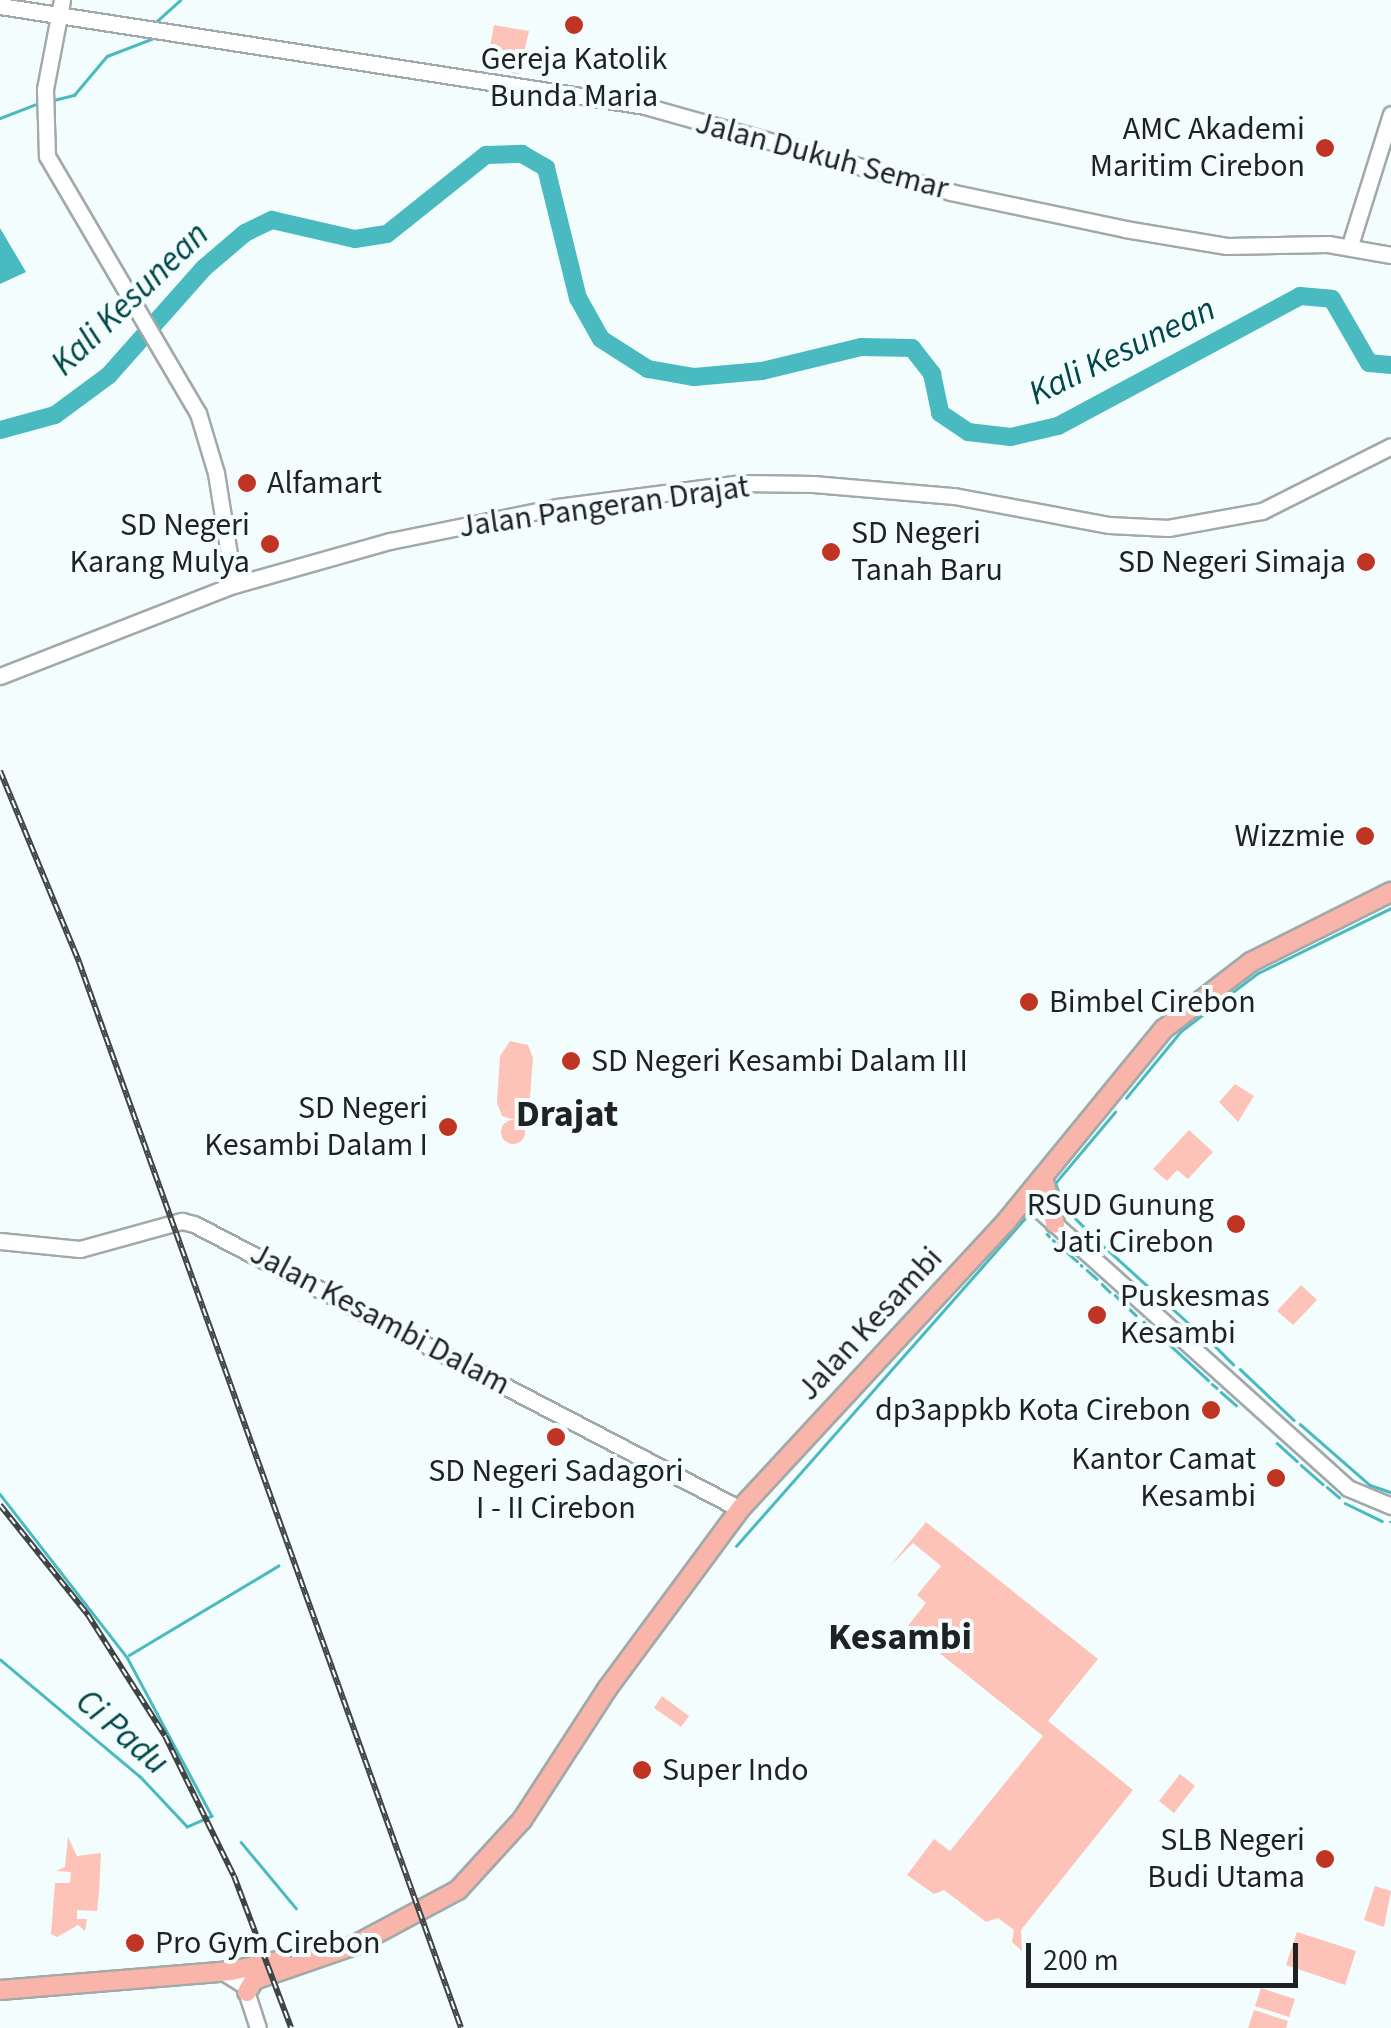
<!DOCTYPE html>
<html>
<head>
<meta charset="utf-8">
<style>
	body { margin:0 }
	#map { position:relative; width:1391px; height:2028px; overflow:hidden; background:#f4fdfd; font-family:"Source Sans 3",sans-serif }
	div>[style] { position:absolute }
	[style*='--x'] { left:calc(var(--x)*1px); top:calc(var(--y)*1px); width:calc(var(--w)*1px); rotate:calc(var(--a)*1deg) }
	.green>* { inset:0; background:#fec3b8 }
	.round { border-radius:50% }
	.water>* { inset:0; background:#49bac0 }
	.stream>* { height:2.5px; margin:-1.25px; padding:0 1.25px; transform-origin:1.25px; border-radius:1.25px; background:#49bac0 }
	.river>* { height:18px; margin:-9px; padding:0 9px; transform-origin:9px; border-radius:9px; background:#49bac0 }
	.roads { filter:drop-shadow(2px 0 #a1a9a9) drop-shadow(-2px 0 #a1a9a9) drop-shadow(0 2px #a1a9a9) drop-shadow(0 -2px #a1a9a9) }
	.secondary>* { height:15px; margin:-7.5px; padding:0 7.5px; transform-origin:7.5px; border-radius:7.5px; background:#fff }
	.primary>* { height:18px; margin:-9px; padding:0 9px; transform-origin:9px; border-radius:9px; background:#f9b5a9 }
	.rail>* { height:6px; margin-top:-3px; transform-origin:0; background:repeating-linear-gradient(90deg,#f4fdfd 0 8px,#404444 0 16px); box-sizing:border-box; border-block:2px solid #404444 }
	.dots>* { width:28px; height:28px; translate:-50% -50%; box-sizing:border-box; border:5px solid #f4fdfd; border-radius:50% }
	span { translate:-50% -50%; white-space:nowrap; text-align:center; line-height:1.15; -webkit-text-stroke:8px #f4fdfd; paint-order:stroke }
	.poi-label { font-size:32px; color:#1f2222 }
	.right { translate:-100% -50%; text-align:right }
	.left { translate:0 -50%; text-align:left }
	.street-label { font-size:32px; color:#1f2222 }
	.water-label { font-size:35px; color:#00474b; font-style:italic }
	.quarter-label { font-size:38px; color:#1f2222; font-weight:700 }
	.scale { position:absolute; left:1026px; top:1943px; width:272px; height:45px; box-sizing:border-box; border:5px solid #1f2222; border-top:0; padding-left:12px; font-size:30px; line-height:35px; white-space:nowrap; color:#1f2222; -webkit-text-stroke:8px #f4fdfd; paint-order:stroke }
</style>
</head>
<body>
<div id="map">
	<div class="green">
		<div style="clip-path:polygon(494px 25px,529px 31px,519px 74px,486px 68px)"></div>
		<div style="clip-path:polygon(510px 1041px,528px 1045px,533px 1058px,529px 1109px,515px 1120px,502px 1116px,497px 1103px,500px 1056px)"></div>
		<div style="clip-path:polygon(1235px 1084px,1254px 1096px,1238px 1122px,1219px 1102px)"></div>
		<div class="round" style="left:501px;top:1120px;width:24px;height:24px"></div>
		<div style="clip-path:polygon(1189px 1130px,1213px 1152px,1188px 1179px,1177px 1170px,1167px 1181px,1153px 1169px)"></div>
		<div style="clip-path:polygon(1301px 1285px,1317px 1300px,1293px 1325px,1277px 1311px)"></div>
		<div style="clip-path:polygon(926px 1522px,1098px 1659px,1048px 1721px,1133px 1790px,1021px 1930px,1022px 1951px,1012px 1942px,1014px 1930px,998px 1918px,986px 1922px,944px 1890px,934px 1894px,907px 1875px,934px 1839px,950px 1851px,1043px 1736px,907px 1627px,926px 1603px,917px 1595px,941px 1566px,913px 1543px,890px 1566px)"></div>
		<div style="clip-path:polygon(662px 1696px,689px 1716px,681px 1727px,654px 1708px)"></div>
		<div style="clip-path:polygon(1180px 1774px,1195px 1786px,1174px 1813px,1159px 1801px)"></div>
		<div style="clip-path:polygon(68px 1837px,77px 1856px,101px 1853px,99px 1893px,97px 1911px,77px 1910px,77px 1919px,87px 1919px,85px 1931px,78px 1925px,57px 1937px,51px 1934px,55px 1883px,70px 1883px,71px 1872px,56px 1871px,65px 1867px)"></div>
		<div style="clip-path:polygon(1375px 1886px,1391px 1891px,1384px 1927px,1364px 1920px)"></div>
		<div style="clip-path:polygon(1297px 1932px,1356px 1951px,1345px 1985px,1286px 1965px)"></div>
		<div style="clip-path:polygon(1261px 1988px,1295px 1999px,1289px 2017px,1255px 2006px)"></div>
		<div style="clip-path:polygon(1254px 2010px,1288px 2021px,1286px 2028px,1248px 2028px)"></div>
	</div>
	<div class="water">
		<div style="clip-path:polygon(0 228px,26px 272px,0 284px)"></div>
	</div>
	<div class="stream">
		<div style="--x:157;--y:21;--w:31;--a:-42"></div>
		<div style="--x:50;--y:101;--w:25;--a:-14"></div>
		<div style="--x:74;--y:95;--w:51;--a:-49.8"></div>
		<div style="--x:107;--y:56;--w:50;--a:-21"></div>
		<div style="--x:0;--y:118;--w:40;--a:-21"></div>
		<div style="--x:1126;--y:1098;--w:87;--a:-50.6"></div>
		<div style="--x:1181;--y:1031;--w:96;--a:-37"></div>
		<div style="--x:1258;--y:973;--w:148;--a:-26"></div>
		<div style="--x:1056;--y:1184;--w:23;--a:72"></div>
		<div style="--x:1063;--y:1206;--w:58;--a:45"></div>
		<div style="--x:1052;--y:1187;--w:98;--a:-50"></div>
		<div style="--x:1047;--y:1234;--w:3;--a:45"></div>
		<div style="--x:1053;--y:1240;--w:32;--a:41"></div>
		<div style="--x:1109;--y:1251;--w:128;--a:42.2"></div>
		<div style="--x:1081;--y:1265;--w:1;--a:45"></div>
		<div style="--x:1087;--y:1270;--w:13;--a:42"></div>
		<div style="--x:1102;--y:1284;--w:11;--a:45"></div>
		<div style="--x:1115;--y:1295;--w:29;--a:44"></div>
		<div style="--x:1142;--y:1320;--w:29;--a:44"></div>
		<div style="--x:1210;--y:1341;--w:33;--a:45"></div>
		<div style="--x:1170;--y:1345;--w:52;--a:42.6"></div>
		<div style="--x:1240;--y:1369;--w:74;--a:43.4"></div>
		<div style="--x:1212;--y:1384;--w:6;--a:39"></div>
		<div style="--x:1221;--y:1392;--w:20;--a:41"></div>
		<div style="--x:1300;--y:1424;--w:93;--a:41.1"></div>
		<div style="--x:1370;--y:1485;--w:21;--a:19"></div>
		<div style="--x:1277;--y:1443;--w:27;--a:42"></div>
		<div style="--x:1301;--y:1465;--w:29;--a:41"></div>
		<div style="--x:1327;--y:1487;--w:16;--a:40"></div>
		<div style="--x:0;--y:1494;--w:207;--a:52.1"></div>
		<div style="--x:127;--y:1657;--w:180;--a:61.9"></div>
		<div style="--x:212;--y:1816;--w:27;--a:156"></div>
		<div style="--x:187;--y:1827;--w:69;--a:-133.2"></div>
		<div style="--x:140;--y:1777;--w:182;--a:-140.1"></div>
		<div style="--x:1345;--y:1503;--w:41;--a:25.9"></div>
		<div style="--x:1390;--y:1522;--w:1;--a:0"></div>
		<div style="--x:736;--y:1546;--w:445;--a:-48.6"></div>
		<div style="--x:129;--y:1655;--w:174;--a:-30.9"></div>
		<div style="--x:241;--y:1842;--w:86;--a:50.2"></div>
	</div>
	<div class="river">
		<div style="--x:0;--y:430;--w:57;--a:-15.3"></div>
		<div style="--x:55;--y:415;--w:67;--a:-36.5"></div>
		<div style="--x:109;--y:375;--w:143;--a:-48.4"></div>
		<div style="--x:204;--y:268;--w:54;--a:-40.5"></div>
		<div style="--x:245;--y:233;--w:30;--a:-26"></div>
		<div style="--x:272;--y:220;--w:85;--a:12.9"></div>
		<div style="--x:355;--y:239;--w:32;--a:-9"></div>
		<div style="--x:387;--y:234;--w:127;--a:-38.6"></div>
		<div style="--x:486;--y:155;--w:36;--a:-2"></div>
		<div style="--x:522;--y:154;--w:28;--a:30"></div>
		<div style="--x:546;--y:168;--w:134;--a:76.2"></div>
		<div style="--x:578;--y:298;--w:47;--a:60.7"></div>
		<div style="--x:601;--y:339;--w:56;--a:32.6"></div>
		<div style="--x:648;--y:369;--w:47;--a:9.9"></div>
		<div style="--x:694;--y:377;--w:68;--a:-5"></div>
		<div style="--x:762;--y:371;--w:102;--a:-13.6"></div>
		<div style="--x:861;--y:347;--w:51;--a:1.1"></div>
		<div style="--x:912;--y:348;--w:33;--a:52"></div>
		<div style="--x:932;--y:374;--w:40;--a:78"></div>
		<div style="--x:940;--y:413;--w:34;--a:34"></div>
		<div style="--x:968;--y:432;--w:43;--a:6.6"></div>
		<div style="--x:1011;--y:437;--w:48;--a:-13.2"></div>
		<div style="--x:1058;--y:426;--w:275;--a:-28.2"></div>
		<div style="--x:1300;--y:296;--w:32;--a:5"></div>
		<div style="--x:1332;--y:299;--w:74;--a:60"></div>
		<div style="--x:1369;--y:363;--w:22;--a:5"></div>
	</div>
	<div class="roads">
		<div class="secondary">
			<div style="--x:62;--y:0;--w:91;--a:100.8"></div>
			<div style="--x:45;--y:89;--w:67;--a:88.3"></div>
			<div style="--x:47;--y:156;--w:298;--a:59.6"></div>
			<div style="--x:198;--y:413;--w:63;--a:73.3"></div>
			<div style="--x:216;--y:473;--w:113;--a:80.9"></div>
			<div style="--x:0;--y:6;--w:653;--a:8.81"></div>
			<div style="--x:645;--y:106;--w:317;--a:15.7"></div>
			<div style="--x:950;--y:192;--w:179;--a:11.9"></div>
			<div style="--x:1125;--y:229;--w:103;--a:9.5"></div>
			<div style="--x:1227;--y:246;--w:101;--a:-1.1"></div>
			<div style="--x:1328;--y:244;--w:64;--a:9.9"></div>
			<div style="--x:1350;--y:245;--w:137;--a:-72.6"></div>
			<div style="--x:0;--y:676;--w:251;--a:-21.3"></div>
			<div style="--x:234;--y:585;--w:162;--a:-15.8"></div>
			<div style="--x:390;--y:541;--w:170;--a:-11.5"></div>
			<div style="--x:557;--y:507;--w:186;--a:-7.4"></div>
			<div style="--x:741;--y:483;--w:72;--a:0.8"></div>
			<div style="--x:813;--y:484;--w:142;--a:4.9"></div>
			<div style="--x:954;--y:496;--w:158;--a:10.6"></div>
			<div style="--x:1109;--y:525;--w:59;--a:2.9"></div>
			<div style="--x:1168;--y:528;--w:96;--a:-10.3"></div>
			<div style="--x:1262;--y:511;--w:144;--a:-26.7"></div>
			<div style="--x:1026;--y:1198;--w:433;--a:42"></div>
			<div style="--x:1348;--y:1488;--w:47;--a:22.7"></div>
			<div style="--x:0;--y:1241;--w:80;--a:5.7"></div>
			<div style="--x:80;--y:1249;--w:106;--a:-15.4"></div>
			<div style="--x:182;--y:1221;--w:12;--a:14"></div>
			<div style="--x:194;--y:1224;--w:616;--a:27.56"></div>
			<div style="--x:223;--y:1972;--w:25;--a:32"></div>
			<div style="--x:244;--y:1985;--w:45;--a:72"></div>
		</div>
		<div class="primary">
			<div style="--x:1043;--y:1177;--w:48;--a:75.4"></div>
			<div style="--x:0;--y:1990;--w:232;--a:-4.7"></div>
			<div style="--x:231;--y:1971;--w:52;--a:-12.2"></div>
			<div style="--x:247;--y:1992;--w:14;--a:-60"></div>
			<div style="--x:254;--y:1980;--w:107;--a:-19.1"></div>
			<div style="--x:355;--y:1945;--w:117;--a:-28.1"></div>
			<div style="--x:458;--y:1890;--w:95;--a:-47.6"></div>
			<div style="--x:522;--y:1820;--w:156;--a:-57"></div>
			<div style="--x:607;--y:1689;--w:224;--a:-53.5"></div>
			<div style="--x:740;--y:1509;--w:390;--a:-47.2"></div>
			<div style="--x:1005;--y:1223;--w:251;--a:-50.7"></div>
			<div style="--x:1164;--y:1029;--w:110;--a:-37.6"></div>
			<div style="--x:1251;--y:962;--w:157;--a:-26.6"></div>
		</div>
	</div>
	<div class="rail">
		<div style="--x:0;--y:771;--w:207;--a:67.5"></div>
		<div style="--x:79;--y:962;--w:1132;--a:70.28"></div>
		<div style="--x:0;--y:1505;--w:141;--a:51.3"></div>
		<div style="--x:88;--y:1615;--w:143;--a:57.5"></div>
		<div style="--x:165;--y:1736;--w:156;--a:63.8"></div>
		<div style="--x:234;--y:1876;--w:162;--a:69.4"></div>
	</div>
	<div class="dots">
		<div style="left:574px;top:25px;background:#c03423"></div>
		<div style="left:1325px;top:148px;background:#c03423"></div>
		<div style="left:247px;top:483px;background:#c03423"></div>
		<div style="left:270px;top:544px;background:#c03423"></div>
		<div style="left:831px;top:552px;background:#c03423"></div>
		<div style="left:1366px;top:562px;background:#c03423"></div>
		<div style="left:1365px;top:836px;background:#c03423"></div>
		<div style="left:1029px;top:1002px;background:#c03423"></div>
		<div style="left:571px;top:1061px;background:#c03423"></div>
		<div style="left:448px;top:1127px;background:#c03423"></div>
		<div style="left:1236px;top:1224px;background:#c03423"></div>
		<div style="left:1097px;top:1315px;background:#c03423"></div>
		<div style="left:1211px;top:1410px;background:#c03423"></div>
		<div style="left:556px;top:1437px;background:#c03423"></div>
		<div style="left:1276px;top:1478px;background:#c03423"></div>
		<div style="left:642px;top:1770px;background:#c03423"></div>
		<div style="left:1325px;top:1859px;background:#c03423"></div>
		<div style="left:135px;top:1943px;background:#c03423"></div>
	</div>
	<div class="poi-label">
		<span style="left:574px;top:78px">Gereja Katolik<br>Bunda Maria</span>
		<span class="right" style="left:1305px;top:148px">AMC Akademi<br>Maritim Cirebon</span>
		<span class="left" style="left:267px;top:483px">Alfamart</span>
		<span class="right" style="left:250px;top:544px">SD Negeri<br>Karang Mulya</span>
		<span class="left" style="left:851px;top:552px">SD Negeri<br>Tanah Baru</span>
		<span class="right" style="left:1346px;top:562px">SD Negeri Simaja</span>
		<span class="right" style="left:1345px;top:836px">Wizzmie</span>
		<span class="left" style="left:1049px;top:1002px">Bimbel Cirebon</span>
		<span class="left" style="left:591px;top:1061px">SD Negeri Kesambi Dalam III</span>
		<span class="right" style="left:428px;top:1127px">SD Negeri<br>Kesambi Dalam I</span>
		<span class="right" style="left:1214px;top:1224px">RSUD Gunung<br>Jati Cirebon</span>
		<span class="left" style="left:1120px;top:1315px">Puskesmas<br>Kesambi</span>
		<span class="right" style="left:1191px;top:1410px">dp3appkb Kota Cirebon</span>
		<span class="right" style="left:1256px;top:1478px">Kantor Camat<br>Kesambi</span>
		<span style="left:556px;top:1490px">SD Negeri Sadagori<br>I - II Cirebon</span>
		<span class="left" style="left:662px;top:1770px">Super Indo</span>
		<span class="right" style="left:1305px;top:1859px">SLB Negeri<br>Budi Utama</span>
		<span class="left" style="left:155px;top:1943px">Pro Gym Cirebon</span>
	</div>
	<div class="street-label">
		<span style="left:822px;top:156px;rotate:15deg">Jalan Dukuh Semar</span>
		<span style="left:604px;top:507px;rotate:-8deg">Jalan Pangeran Drajat</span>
		<span style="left:380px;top:1319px;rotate:28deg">Jalan Kesambi Dalam</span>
		<span style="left:870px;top:1324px;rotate:-47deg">Jalan Kesambi</span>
	</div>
	<div class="water-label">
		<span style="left:130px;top:299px;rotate:-44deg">Kali Kesunean</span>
		<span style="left:1122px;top:351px;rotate:-26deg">Kali Kesunean</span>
		<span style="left:122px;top:1732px;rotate:41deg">Ci Padu</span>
	</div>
	<div class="quarter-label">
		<span style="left:567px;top:1115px">Drajat</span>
		<span style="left:900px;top:1638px">Kesambi</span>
	</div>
	<div class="scale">200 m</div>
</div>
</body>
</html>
